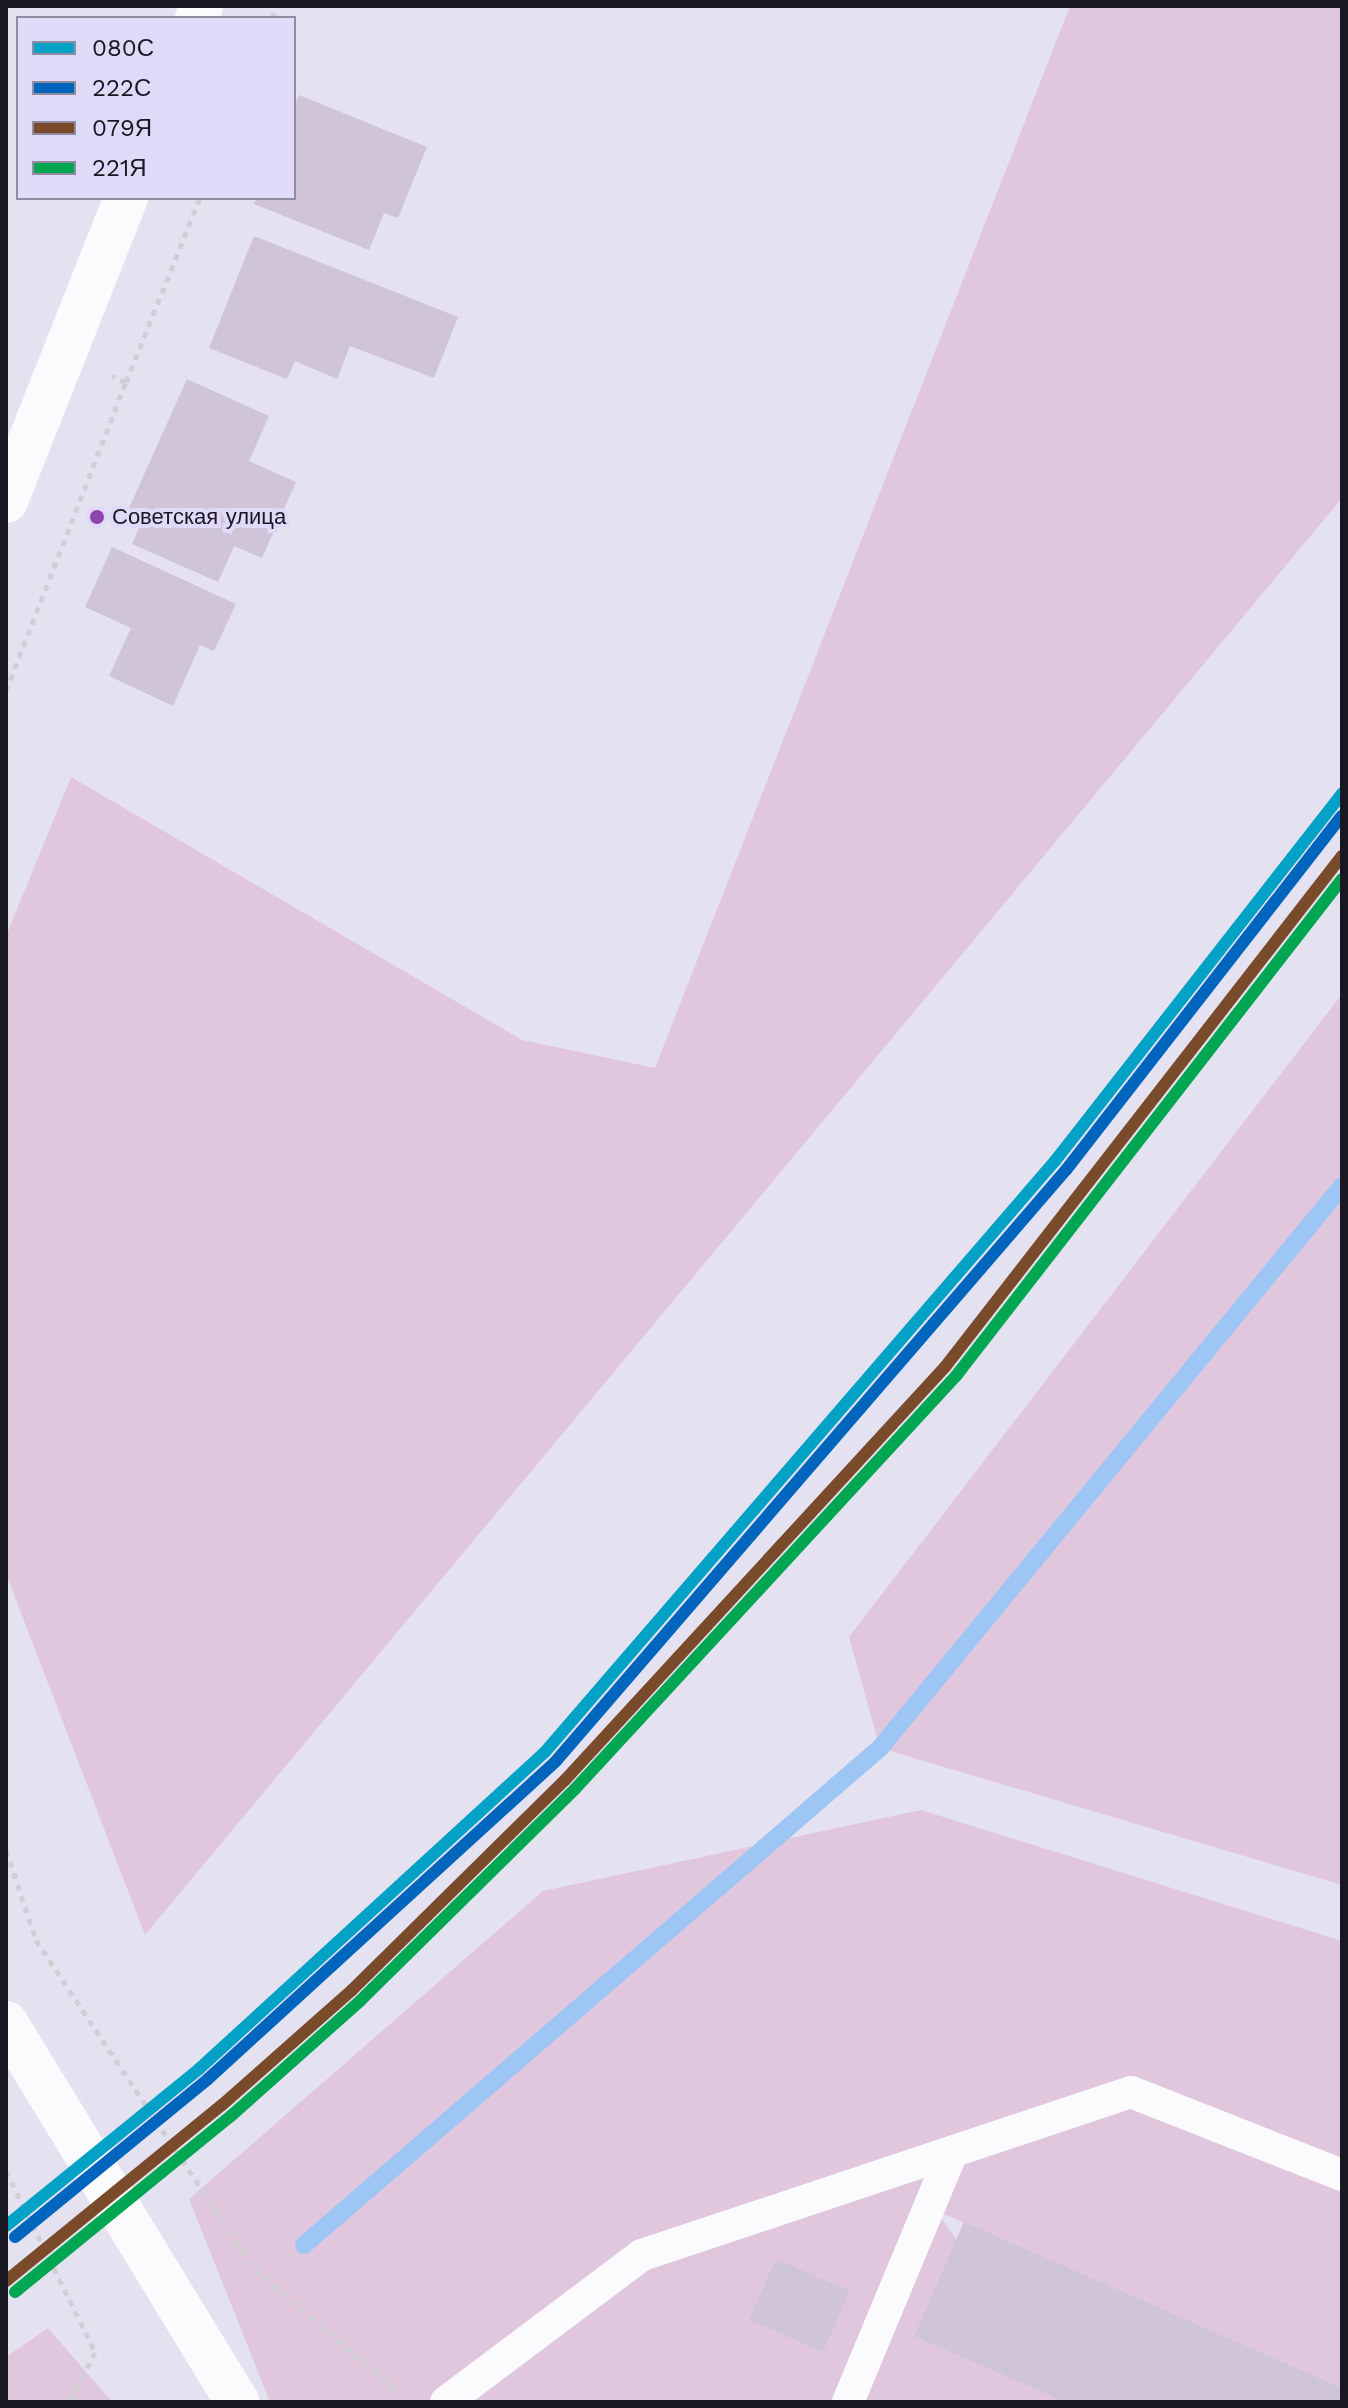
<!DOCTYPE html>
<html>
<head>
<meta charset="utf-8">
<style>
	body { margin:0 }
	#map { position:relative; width:1348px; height:2408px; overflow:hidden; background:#e4e1f1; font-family:"Work Sans",sans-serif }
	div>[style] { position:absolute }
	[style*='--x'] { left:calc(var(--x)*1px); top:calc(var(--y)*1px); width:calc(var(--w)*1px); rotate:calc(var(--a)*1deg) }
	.green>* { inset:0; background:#e1c7de }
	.stream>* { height:18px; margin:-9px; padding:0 9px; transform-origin:9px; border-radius:9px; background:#9dc6f4 }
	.building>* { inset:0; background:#d0c5d8 }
	.path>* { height:5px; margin-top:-2.5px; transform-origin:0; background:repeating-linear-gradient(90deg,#d0d0d4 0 6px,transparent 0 12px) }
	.service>* { height:32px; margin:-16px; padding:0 16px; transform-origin:16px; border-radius:16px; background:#fbfafd }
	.trunk>* { height:44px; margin:-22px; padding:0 22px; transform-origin:22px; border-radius:22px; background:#fbfafd }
	.rail-1>* { height:12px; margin:-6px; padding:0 6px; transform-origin:6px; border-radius:6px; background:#01a2c5 }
	.rail-2>* { height:12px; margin:-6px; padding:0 6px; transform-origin:6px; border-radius:6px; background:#0065bd }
	.rail-3>* { height:12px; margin:-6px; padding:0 6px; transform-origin:6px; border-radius:6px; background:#7a4b2a }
	.rail-4>* { height:12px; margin:-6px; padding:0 6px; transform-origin:6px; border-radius:6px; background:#00a651 }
	.dots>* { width:22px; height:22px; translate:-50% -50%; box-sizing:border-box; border:4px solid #e0daf8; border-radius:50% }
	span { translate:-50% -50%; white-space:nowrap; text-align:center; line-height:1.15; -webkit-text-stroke:8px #e0daf8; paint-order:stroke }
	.bus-label { font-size:22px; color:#191721 }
	.left { translate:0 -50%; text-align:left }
	.frame { position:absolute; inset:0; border:8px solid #191721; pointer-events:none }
	.legend { position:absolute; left:16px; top:16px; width:280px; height:184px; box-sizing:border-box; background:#e0daf8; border:2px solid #908ca2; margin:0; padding:10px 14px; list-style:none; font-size:24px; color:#191721 }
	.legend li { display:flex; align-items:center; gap:16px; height:40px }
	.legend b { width:40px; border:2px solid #908ca2 }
</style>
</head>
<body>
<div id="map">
	<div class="green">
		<div style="clip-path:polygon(1070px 6px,1342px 6px,1342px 498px,145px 1935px,6px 1574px,6px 936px,71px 777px,522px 1040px,655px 1068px)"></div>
		<div style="clip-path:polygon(1342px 994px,1342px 1885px,880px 1748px,849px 1637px)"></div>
		<div style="clip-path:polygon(921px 1810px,1342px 1941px,1342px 2393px,935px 2210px,1077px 2402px,270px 2402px,189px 2199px,543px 1891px)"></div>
		<div style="clip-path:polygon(48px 2328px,112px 2402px,6px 2402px,6px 2357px)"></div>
	</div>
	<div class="stream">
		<div style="--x:304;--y:2245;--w:761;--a:-40.79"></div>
		<div style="--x:880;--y:1748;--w:728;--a:-50.58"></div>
	</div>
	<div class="building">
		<div style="clip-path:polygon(299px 95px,427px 147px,398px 218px,384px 213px,369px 250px,254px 204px,257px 198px,294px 198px,294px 107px)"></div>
		<div style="clip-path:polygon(254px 236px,458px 317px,434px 378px,350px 346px,337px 379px,295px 361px,287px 379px,209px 348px)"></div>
		<div style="clip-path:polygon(187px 379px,269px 416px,249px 461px,296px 482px,262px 558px,234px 546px,218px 582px,132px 544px,145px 515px,129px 508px)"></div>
		<div style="clip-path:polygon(112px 547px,236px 604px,214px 651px,200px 645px,173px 706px,109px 676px,131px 628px,85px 607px)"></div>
		<div style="clip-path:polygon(964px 2222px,1342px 2388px,1342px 2402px,1065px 2402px,914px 2336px)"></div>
		<div style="clip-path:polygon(776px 2259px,850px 2291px,823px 2352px,749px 2320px)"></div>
	</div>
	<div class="path">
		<div style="--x:272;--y:18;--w:13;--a:-67"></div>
		<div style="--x:126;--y:382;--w:198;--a:-68.1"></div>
		<div style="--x:6;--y:691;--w:331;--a:-68.8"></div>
		<div style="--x:126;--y:382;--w:15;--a:-157"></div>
		<div style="--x:6;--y:1850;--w:95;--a:71.6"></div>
		<div style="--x:36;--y:1940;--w:395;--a:56.4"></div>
		<div style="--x:255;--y:2269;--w:190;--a:40.7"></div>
		<div style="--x:6;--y:2171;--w:202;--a:63.8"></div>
		<div style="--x:95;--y:2352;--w:56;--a:116.6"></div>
	</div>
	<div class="service">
		<div style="--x:446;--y:2402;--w:245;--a:-36.9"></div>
		<div style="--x:642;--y:2255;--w:515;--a:-18.43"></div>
		<div style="--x:1131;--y:2092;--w:227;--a:21.5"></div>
		<div style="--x:848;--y:2402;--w:271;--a:-67.4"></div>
	</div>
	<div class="trunk">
		<div style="--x:197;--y:18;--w:13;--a:-72"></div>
		<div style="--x:6;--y:501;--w:326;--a:-68.4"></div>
		<div style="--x:6;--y:2023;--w:444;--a:58.6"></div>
	</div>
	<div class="rail-1">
		<div style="--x:6;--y:2226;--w:249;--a:-39.1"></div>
		<div style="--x:199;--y:2069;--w:469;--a:-42.5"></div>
		<div style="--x:545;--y:1752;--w:781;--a:-49.21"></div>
		<div style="--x:1055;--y:1161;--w:467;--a:-52"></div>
	</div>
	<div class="rail-2">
		<div style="--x:15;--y:2237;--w:249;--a:-39.3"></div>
		<div style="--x:208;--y:2079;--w:471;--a:-42.4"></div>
		<div style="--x:556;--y:1761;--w:781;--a:-49.21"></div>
		<div style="--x:1066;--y:1170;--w:449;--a:-52.1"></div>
	</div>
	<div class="rail-3">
		<div style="--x:6;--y:2281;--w:279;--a:-39.2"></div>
		<div style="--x:222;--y:2105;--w:174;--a:-41.5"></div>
		<div style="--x:352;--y:1990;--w:299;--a:-44.6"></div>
		<div style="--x:565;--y:1780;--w:561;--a:-47.38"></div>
		<div style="--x:945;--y:1367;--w:647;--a:-52.16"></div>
	</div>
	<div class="rail-4">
		<div style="--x:15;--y:2292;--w:279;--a:-39.2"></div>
		<div style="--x:231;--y:2116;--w:174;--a:-41.7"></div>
		<div style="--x:361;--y:2000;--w:301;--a:-44.6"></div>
		<div style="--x:575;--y:1789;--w:562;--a:-47.31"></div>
		<div style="--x:956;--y:1376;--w:629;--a:-52.16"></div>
	</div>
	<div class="dots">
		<div style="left:97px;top:517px;background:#8e44ad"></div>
	</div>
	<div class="bus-label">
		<span class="left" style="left:112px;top:517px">Советская улица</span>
	</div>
	<div class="frame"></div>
	<ul class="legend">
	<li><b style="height:10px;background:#01a2c5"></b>080С</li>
	<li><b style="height:10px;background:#0065bd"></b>222С</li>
	<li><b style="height:10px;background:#7a4b2a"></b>079Я</li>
	<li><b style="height:10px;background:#00a651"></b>221Я</li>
	</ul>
</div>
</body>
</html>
